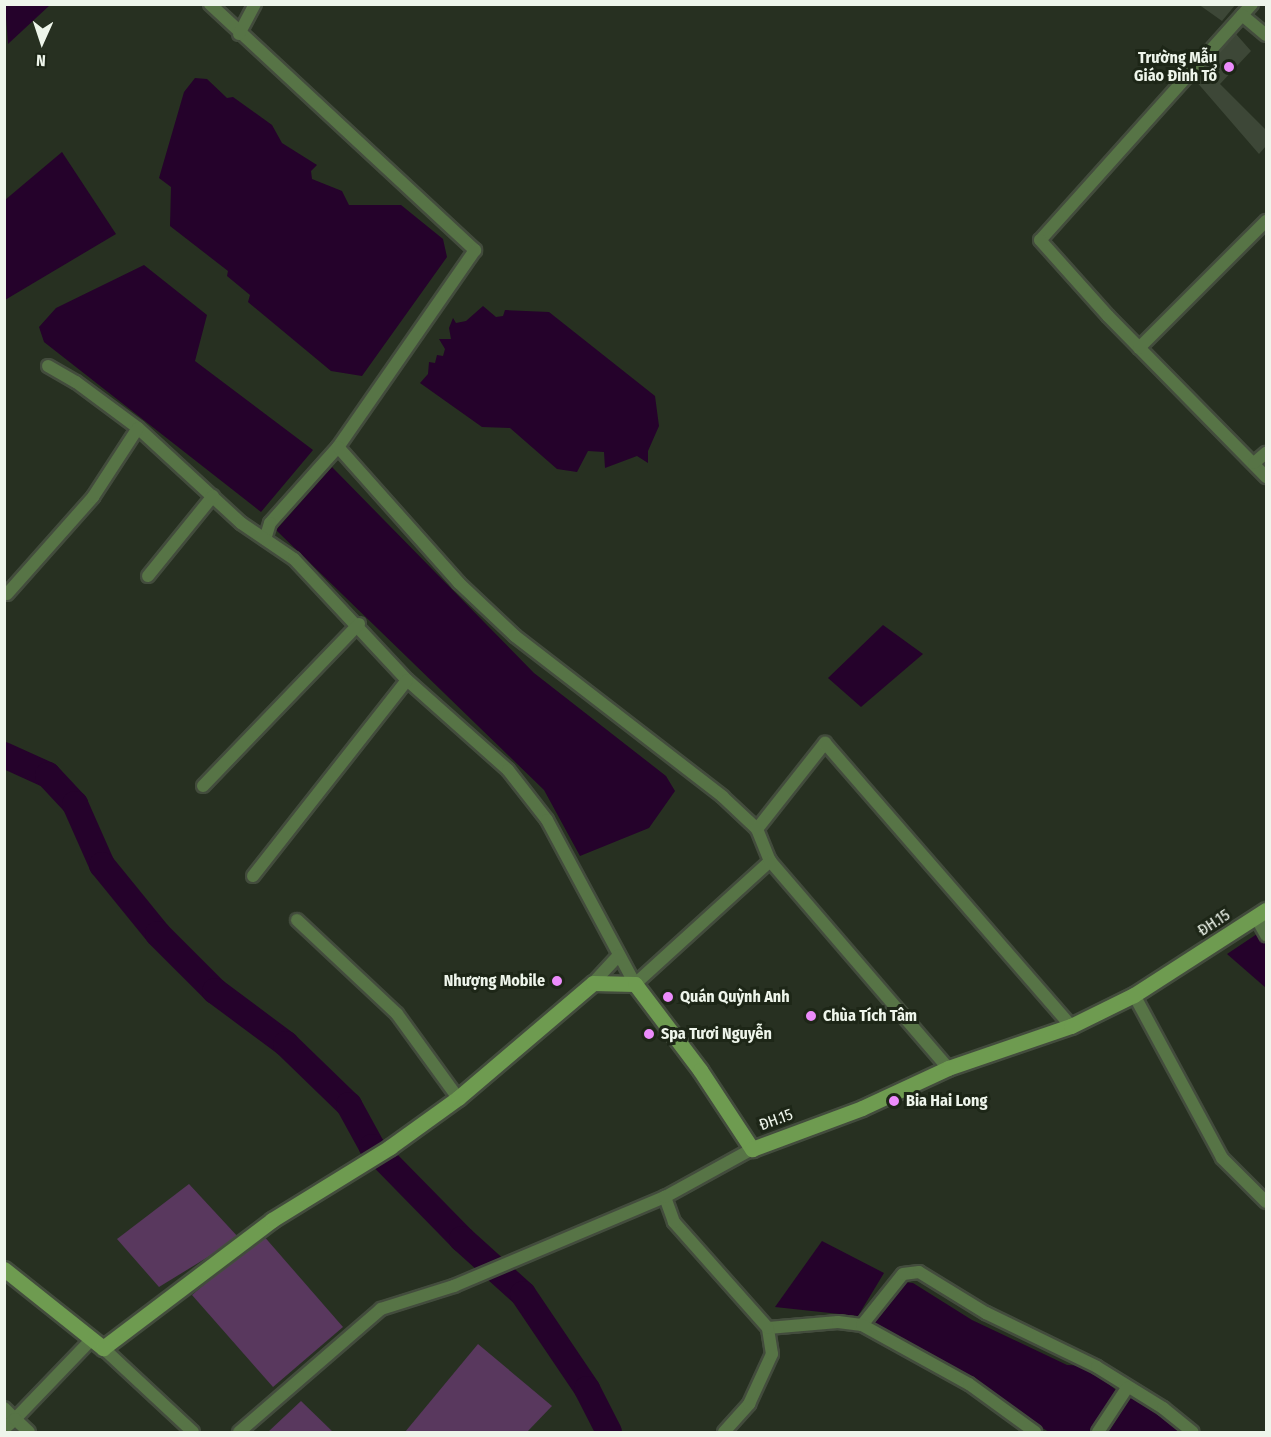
<!DOCTYPE html>
<html>
<head>
<meta charset="utf-8">
<style>
	body { margin:0 }
	#map { position:relative; width:1271px; height:1437px; overflow:hidden; background:#273021; font-family:"Fira Sans Condensed",sans-serif }
	div>[style] { position:absolute }
	[style*='--x'] { left:calc(var(--x)*1px); top:calc(var(--y)*1px); width:calc(var(--w)*1px); rotate:calc(var(--a)*1deg) }
	.green>* { inset:0; background:#59385e }
	.water>* { inset:0; background:#25022b }
	.river>* { height:26px; margin:-13px; padding:0 13px; transform-origin:13px; border-radius:13px; background:#25022b }
	.building>* { inset:0; background:#3d4737 }
	.roads { filter:drop-shadow(2px 0 #434c3d) drop-shadow(-2px 0 #434c3d) drop-shadow(0 2px #434c3d) drop-shadow(0 -2px #434c3d) }
	.street>* { height:12px; margin:-6px; padding:0 6px; transform-origin:6px; border-radius:6px; background:#577446 }
	.secondary>* { height:15px; margin:-7.5px; padding:0 7.5px; transform-origin:7.5px; border-radius:7.5px; background:#6e9b50 }
	.dots>* { width:16px; height:16px; translate:-50% -50%; box-sizing:border-box; border:3px solid #1d2617; border-radius:50% }
	span { translate:-50% -50%; white-space:nowrap; text-align:center; line-height:1.15; -webkit-text-stroke:6px #1d2617; paint-order:stroke }
	.poi-label { font-size:16px; color:#eef5eb; font-weight:700 }
	.right { translate:-100% -50%; text-align:right }
	.left { translate:0 -50%; text-align:left }
	.street-label { font-size:16px; color:#eef5eb }
	.frame { position:absolute; inset:0; border:6px solid #eef5eb; pointer-events:none }
	.north { position:absolute; left:12px; top:12px; width:60px; height:60px; -webkit-text-stroke:4px #1d2617; paint-order:stroke; rotate:183deg; font-size:16px; font-weight:700; line-height:24px; text-align:center; color:#eef5eb }
	.north::after { content:''; display:block; margin:auto; width:21px; height:27px; background:#eef5eb; clip-path:polygon(50% 0,100% 100%,50% 72%,0 100%) }
</style>
</head>
<body>
<div id="map">
	<div class="green">
		<div style="clip-path:polygon(189px 1184px,239px 1238px,159px 1287px,117px 1239px)"></div>
		<div style="clip-path:polygon(262px 1234px,343px 1327px,273px 1387px,192px 1295px)"></div>
		<div style="clip-path:polygon(478px 1344px,552px 1406px,527px 1432px,405px 1432px)"></div>
		<div style="clip-path:polygon(301px 1401px,333px 1432px,268px 1432px)"></div>
	</div>
	<div class="water">
		<div style="clip-path:polygon(5px 4px,50px 4px,50px 5px,8px 44px)"></div>
		<div style="clip-path:polygon(195px 78px,207px 79px,227px 98px,233px 97px,272px 125px,282px 143px,317px 165px,311px 171px,312px 179px,342px 191px,349px 205px,401px 205px,443px 239px,447px 257px,362px 376px,331px 371px,248px 302px,250px 295px,227px 276px,228px 271px,170px 226px,171px 187px,159px 178px,184px 92px)"></div>
		<div style="clip-path:polygon(62px 152px,116px 234px,5px 300px,5px 200px)"></div>
		<div style="clip-path:polygon(144px 265px,207px 315px,195px 361px,313px 450px,261px 512px,44px 342px,39px 327px,56px 308px)"></div>
		<div style="clip-path:polygon(483px 306px,496px 317px,503px 316px,505px 310px,549px 312px,655px 396px,659px 426px,648px 451px,648px 463px,637px 456px,605px 468px,604px 452px,588px 451px,577px 472px,557px 469px,510px 428px,482px 427px,420px 383px,428px 374px,429px 362px,435px 363px,437px 355px,443px 356px,445px 349px,439px 339px,451px 339px,449px 328px,453px 318px,456px 323px,466px 321px)"></div>
		<div style="clip-path:polygon(332px 467px,534px 673px,666px 776px,675px 791px,649px 828px,580px 856px,544px 790px,276px 530px)"></div>
		<div style="clip-path:polygon(883px 625px,923px 654px,861px 707px,828px 678px)"></div>
		<div style="clip-path:polygon(1266px 928px,1266px 988px,1227px 954px)"></div>
		<div style="clip-path:polygon(822px 1241px,884px 1273px,858px 1316px,775px 1307px)"></div>
		<div style="clip-path:polygon(903px 1282px,913px 1283px,972px 1320px,1067px 1365px,1087px 1366px,1117px 1391px,1089px 1432px,1049px 1432px,873px 1324px)"></div>
		<div style="clip-path:polygon(1132px 1395px,1139px 1397px,1182px 1432px,1108px 1432px)"></div>
	</div>
	<div class="river">
		<div style="--x:4;--y:755;--w:48;--a:24.4"></div>
		<div style="--x:48;--y:775;--w:40;--a:47"></div>
		<div style="--x:75;--y:804;--w:67;--a:66.1"></div>
		<div style="--x:102;--y:865;--w:89;--a:50.9"></div>
		<div style="--x:158;--y:934;--w:81;--a:45"></div>
		<div style="--x:215;--y:991;--w:89;--a:36.7"></div>
		<div style="--x:286;--y:1044;--w:88;--a:44.1"></div>
		<div style="--x:349;--y:1105;--w:48;--a:61.3"></div>
		<div style="--x:372;--y:1147;--w:129;--a:45.6"></div>
		<div style="--x:462;--y:1239;--w:82;--a:42"></div>
		<div style="--x:523;--y:1294;--w:115;--a:56"></div>
		<div style="--x:587;--y:1389;--w:48;--a:62.9"></div>
	</div>
	<div class="building">
		<div style="clip-path:polygon(1198px 4px,1236px 4px,1222px 21px)"></div>
		<div style="clip-path:polygon(1236px 34px,1251px 51px,1220px 84px,1266px 130px,1266px 146px,1259px 154px,1195px 80px)"></div>
	</div>
	<div class="roads">
		<div class="street">
			<div style="--x:210;--y:4;--w:362;--a:42.9"></div>
			<div style="--x:475;--y:250;--w:240;--a:124.8"></div>
			<div style="--x:338;--y:447;--w:102;--a:131.8"></div>
			<div style="--x:270;--y:523;--w:17;--a:107"></div>
			<div style="--x:1252;--y:4;--w:317;--a:131.9"></div>
			<div style="--x:1040;--y:240;--w:102;--a:48.2"></div>
			<div style="--x:1108;--y:316;--w:226;--a:45.5"></div>
			<div style="--x:1242;--y:15;--w:31;--a:40"></div>
			<div style="--x:239;--y:34;--w:34;--a:-62"></div>
			<div style="--x:1139;--y:348;--w:180;--a:-45"></div>
			<div style="--x:48;--y:366;--w:32;--a:30"></div>
			<div style="--x:76;--y:382;--w:77;--a:36.6"></div>
			<div style="--x:138;--y:428;--w:140;--a:42.7"></div>
			<div style="--x:241;--y:523;--w:64;--a:34.2"></div>
			<div style="--x:294;--y:559;--w:166;--a:47"></div>
			<div style="--x:407;--y:680;--w:135;--a:41.7"></div>
			<div style="--x:508;--y:770;--w:63;--a:52"></div>
			<div style="--x:547;--y:820;--w:186;--a:61.8"></div>
			<div style="--x:635;--y:984;--w:183;--a:-42.3"></div>
			<div style="--x:338;--y:447;--w:182;--a:48.3"></div>
			<div style="--x:459;--y:583;--w:77;--a:43.4"></div>
			<div style="--x:515;--y:636;--w:263;--a:37.7"></div>
			<div style="--x:723;--y:797;--w:47;--a:43.3"></div>
			<div style="--x:757;--y:829;--w:35;--a:68"></div>
			<div style="--x:770;--y:861;--w:273;--a:49.3"></div>
			<div style="--x:1254;--y:463;--w:16;--a:-40"></div>
			<div style="--x:148;--y:576;--w:103;--a:-50.9"></div>
			<div style="--x:7;--y:594;--w:130;--a:-48.4"></div>
			<div style="--x:93;--y:497;--w:82;--a:-56.9"></div>
			<div style="--x:203;--y:786;--w:225;--a:-46.1"></div>
			<div style="--x:757;--y:829;--w:110;--a:-51.7"></div>
			<div style="--x:825;--y:743;--w:375;--a:49"></div>
			<div style="--x:253;--y:876;--w:249;--a:-51.8"></div>
			<div style="--x:1256;--y:917;--w:21;--a:61"></div>
			<div style="--x:297;--y:920;--w:137;--a:43.2"></div>
			<div style="--x:397;--y:1014;--w:104;--a:54"></div>
			<div style="--x:593;--y:983;--w:38;--a:-47"></div>
			<div style="--x:1134;--y:995;--w:185;--a:61.6"></div>
			<div style="--x:1222;--y:1158;--w:62;--a:45"></div>
			<div style="--x:862;--y:1325;--w:65;--a:-51.2"></div>
			<div style="--x:903;--y:1274;--w:16;--a:-7"></div>
			<div style="--x:919;--y:1272;--w:79;--a:31.5"></div>
			<div style="--x:986;--y:1313;--w:123;--a:25.9"></div>
			<div style="--x:1097;--y:1367;--w:78;--a:31.8"></div>
			<div style="--x:1163;--y:1408;--w:38;--a:39"></div>
			<div style="--x:768;--y:1328;--w:70;--a:-4.9"></div>
			<div style="--x:838;--y:1322;--w:24;--a:7"></div>
			<div style="--x:862;--y:1325;--w:122;--a:28.9"></div>
			<div style="--x:969;--y:1384;--w:82;--a:36"></div>
			<div style="--x:103;--y:1348;--w:123;--a:43"></div>
			<div style="--x:4;--y:1408;--w:16;--a:45"></div>
			<div style="--x:15;--y:1419;--w:108;--a:-46.1"></div>
			<div style="--x:4;--y:1429;--w:15;--a:-42"></div>
			<div style="--x:15;--y:1419;--w:19;--a:43"></div>
			<div style="--x:239;--y:1432;--w:188;--a:-40.9"></div>
			<div style="--x:381;--y:1309;--w:77;--a:-17.5"></div>
			<div style="--x:454;--y:1286;--w:229;--a:-22.9"></div>
			<div style="--x:724;--y:1432;--w:38;--a:-48"></div>
			<div style="--x:749;--y:1404;--w:55;--a:-65.3"></div>
			<div style="--x:772;--y:1354;--w:26;--a:-99"></div>
			<div style="--x:768;--y:1328;--w:142;--a:-131.6"></div>
			<div style="--x:674;--y:1222;--w:27;--a:-110"></div>
			<div style="--x:665;--y:1197;--w:99;--a:-28.9"></div>
			<div style="--x:1098;--y:1432;--w:53;--a:-56.6"></div>
		</div>
		<div class="secondary">
			<div style="--x:4;--y:1269;--w:127;--a:38.6"></div>
			<div style="--x:103;--y:1348;--w:212;--a:-37.1"></div>
			<div style="--x:272;--y:1220;--w:139;--a:-31.7"></div>
			<div style="--x:390;--y:1147;--w:84;--a:-35.8"></div>
			<div style="--x:458;--y:1098;--w:177;--a:-40.4"></div>
			<div style="--x:593;--y:983;--w:42;--a:1.4"></div>
			<div style="--x:635;--y:984;--w:108;--a:52.9"></div>
			<div style="--x:700;--y:1070;--w:95;--a:56.6"></div>
			<div style="--x:752;--y:1149;--w:117;--a:-20.4"></div>
			<div style="--x:862;--y:1108;--w:95;--a:-24.9"></div>
			<div style="--x:948;--y:1068;--w:130;--a:-18.9"></div>
			<div style="--x:1071;--y:1026;--w:70;--a:-26.2"></div>
			<div style="--x:1134;--y:995;--w:157;--a:-32.8"></div>
		</div>
	</div>
	<div class="dots">
		<div style="left:1229px;top:67px;background:#ec8cfb"></div>
		<div style="left:557px;top:981px;background:#ec8cfb"></div>
		<div style="left:668px;top:997px;background:#ec8cfb"></div>
		<div style="left:811px;top:1016px;background:#ec8cfb"></div>
		<div style="left:649px;top:1034px;background:#ec8cfb"></div>
		<div style="left:894px;top:1101px;background:#ec8cfb"></div>
	</div>
	<div class="poi-label">
		<span class="right" style="left:1217px;top:67px">Trường Mẫu<br>Giáo Đình Tổ</span>
		<span class="right" style="left:545px;top:981px">Nhượng Mobile</span>
		<span class="left" style="left:680px;top:997px">Quán Quỳnh Anh</span>
		<span class="left" style="left:823px;top:1016px">Chùa Tích Tâm</span>
		<span class="left" style="left:661px;top:1034px">Spa Tươi Nguyễn</span>
		<span class="left" style="left:906px;top:1101px">Bia Hai Long</span>
	</div>
	<div class="street-label">
		<span style="left:1214px;top:923px;rotate:-33deg">ĐH.15</span>
		<span style="left:776px;top:1120px;rotate:-20deg">ĐH.15</span>
	</div>
	<div class="frame"></div>
	<div class="north">N</div>
</div>
</body>
</html>
